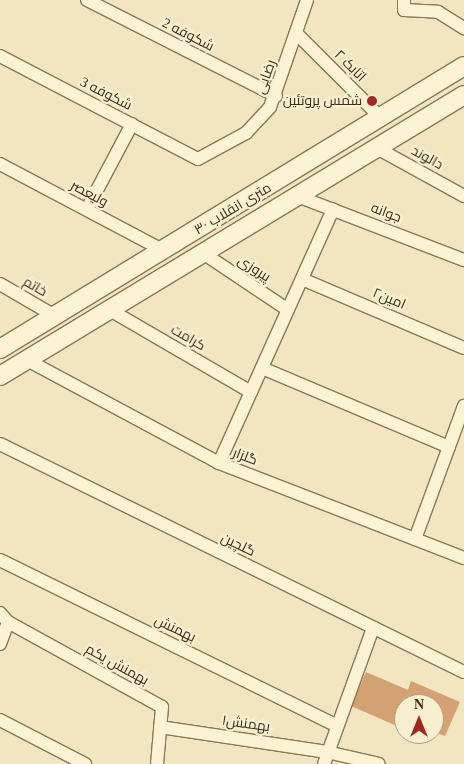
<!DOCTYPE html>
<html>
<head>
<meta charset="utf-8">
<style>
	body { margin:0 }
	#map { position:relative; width:464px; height:764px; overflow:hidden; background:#f2e6c0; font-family:"Times New Roman",Cairo,serif }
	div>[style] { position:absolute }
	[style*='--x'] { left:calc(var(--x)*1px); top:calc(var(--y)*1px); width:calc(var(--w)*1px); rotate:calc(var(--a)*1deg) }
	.building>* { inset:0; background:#d3a172 }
	.roads { filter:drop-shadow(1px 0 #8c7756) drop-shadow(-1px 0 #8c7756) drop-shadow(0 1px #8c7756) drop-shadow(0 -1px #8c7756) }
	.minor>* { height:12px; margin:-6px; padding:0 6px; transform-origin:6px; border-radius:6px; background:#fcf2d4 }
	.secondary>* { height:18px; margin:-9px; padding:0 9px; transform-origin:9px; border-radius:9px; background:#fcf2d4 }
	.dots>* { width:14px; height:14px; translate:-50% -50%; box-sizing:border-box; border:2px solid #f8efd0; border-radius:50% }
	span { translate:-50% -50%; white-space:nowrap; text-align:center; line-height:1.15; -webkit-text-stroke:4.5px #f8efd0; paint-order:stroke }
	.street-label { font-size:14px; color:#3a2d1c }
	.poi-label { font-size:14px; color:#3a2d1c }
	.right { translate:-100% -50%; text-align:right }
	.north { position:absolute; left:394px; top:694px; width:50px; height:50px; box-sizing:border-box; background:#f8efd0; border:1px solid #aca188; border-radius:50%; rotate:0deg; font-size:14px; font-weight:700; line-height:20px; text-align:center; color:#3a2d1c }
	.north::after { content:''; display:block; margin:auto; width:18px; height:22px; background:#a02921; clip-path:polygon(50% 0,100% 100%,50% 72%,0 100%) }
</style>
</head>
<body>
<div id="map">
	<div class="building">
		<div style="clip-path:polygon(366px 672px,408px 690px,411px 681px,460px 702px,445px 736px,434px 732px,434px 704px,404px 704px,404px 729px,351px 706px)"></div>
	</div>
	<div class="roads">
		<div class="minor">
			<div style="--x:87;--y:0;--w:212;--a:26.9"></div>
			<div style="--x:404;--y:0;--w:10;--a:90"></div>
			<div style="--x:404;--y:10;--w:34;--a:3"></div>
			<div style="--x:438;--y:12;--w:31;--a:32"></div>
			<div style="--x:297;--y:34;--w:120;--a:45"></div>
			<div style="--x:0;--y:56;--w:223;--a:27.5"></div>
			<div style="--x:198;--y:159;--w:55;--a:-28.4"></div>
			<div style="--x:246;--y:133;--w:35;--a:-47"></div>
			<div style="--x:270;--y:107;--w:113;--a:-70.9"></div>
			<div style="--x:375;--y:147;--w:102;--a:28.8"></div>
			<div style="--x:0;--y:164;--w:186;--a:27.9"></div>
			<div style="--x:297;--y:196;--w:179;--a:21"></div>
			<div style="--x:87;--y:209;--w:96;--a:-62.1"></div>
			<div style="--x:203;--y:253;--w:102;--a:33.8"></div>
			<div style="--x:302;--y:279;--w:176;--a:23.1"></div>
			<div style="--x:0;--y:284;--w:64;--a:30.2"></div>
			<div style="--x:110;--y:310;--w:163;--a:30.2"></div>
			<div style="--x:27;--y:360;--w:218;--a:28.2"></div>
			<div style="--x:219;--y:463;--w:263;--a:21.2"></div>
			<div style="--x:262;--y:368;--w:203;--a:22.9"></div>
			<div style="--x:0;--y:444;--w:517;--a:26.17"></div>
			<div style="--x:219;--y:463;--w:278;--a:-65.8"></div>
			<div style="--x:415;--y:539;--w:142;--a:-69.8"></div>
			<div style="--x:0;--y:560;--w:376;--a:26.2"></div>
			<div style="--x:0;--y:613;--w:12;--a:48"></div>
			<div style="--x:8;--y:622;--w:176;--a:28.9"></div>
			<div style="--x:162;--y:707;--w:57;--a:95"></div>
			<div style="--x:0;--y:644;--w:23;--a:-70"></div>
			<div style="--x:0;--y:720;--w:96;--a:27.4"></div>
			<div style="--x:160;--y:727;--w:169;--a:8.5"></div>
			<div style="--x:327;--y:752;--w:53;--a:13"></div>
			<div style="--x:324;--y:764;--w:145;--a:-70.2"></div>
		</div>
		<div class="secondary">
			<div style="--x:0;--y:349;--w:543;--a:-31.38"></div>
			<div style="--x:0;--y:376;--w:542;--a:-31.2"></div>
		</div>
	</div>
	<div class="dots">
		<div style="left:372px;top:101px;background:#a02921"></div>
	</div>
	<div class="street-label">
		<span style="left:188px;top:35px;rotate:27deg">شکوفه 2</span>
		<span style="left:350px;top:66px;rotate:45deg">اتابک ۲</span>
		<span style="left:266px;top:77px;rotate:-70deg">رضایی</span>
		<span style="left:106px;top:94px;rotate:27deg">شکوفه 3</span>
		<span style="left:427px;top:158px;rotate:29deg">دالوند</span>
		<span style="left:89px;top:194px;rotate:28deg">ولیعصر</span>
		<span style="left:233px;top:209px;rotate:-31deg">۳۰ متری انقلاب</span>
		<span style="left:386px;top:213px;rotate:21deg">جوانه</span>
		<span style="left:254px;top:269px;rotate:33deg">پیروزی</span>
		<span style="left:35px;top:287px;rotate:30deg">خاتم</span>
		<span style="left:389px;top:299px;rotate:23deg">امین۲</span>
		<span style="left:188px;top:338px;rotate:30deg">کرامت</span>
		<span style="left:245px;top:457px;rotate:21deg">گلزار</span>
		<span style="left:238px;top:545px;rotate:26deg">گلچین</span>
		<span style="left:175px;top:629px;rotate:26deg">بهمنش</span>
		<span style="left:117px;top:665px;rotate:29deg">بهمنش یکم</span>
		<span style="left:246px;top:724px;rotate:8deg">بهمنش۱</span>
	</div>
	<div class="poi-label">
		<span class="right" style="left:362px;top:101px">شمس پروتئین</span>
	</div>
	<div class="north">N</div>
</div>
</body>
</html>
